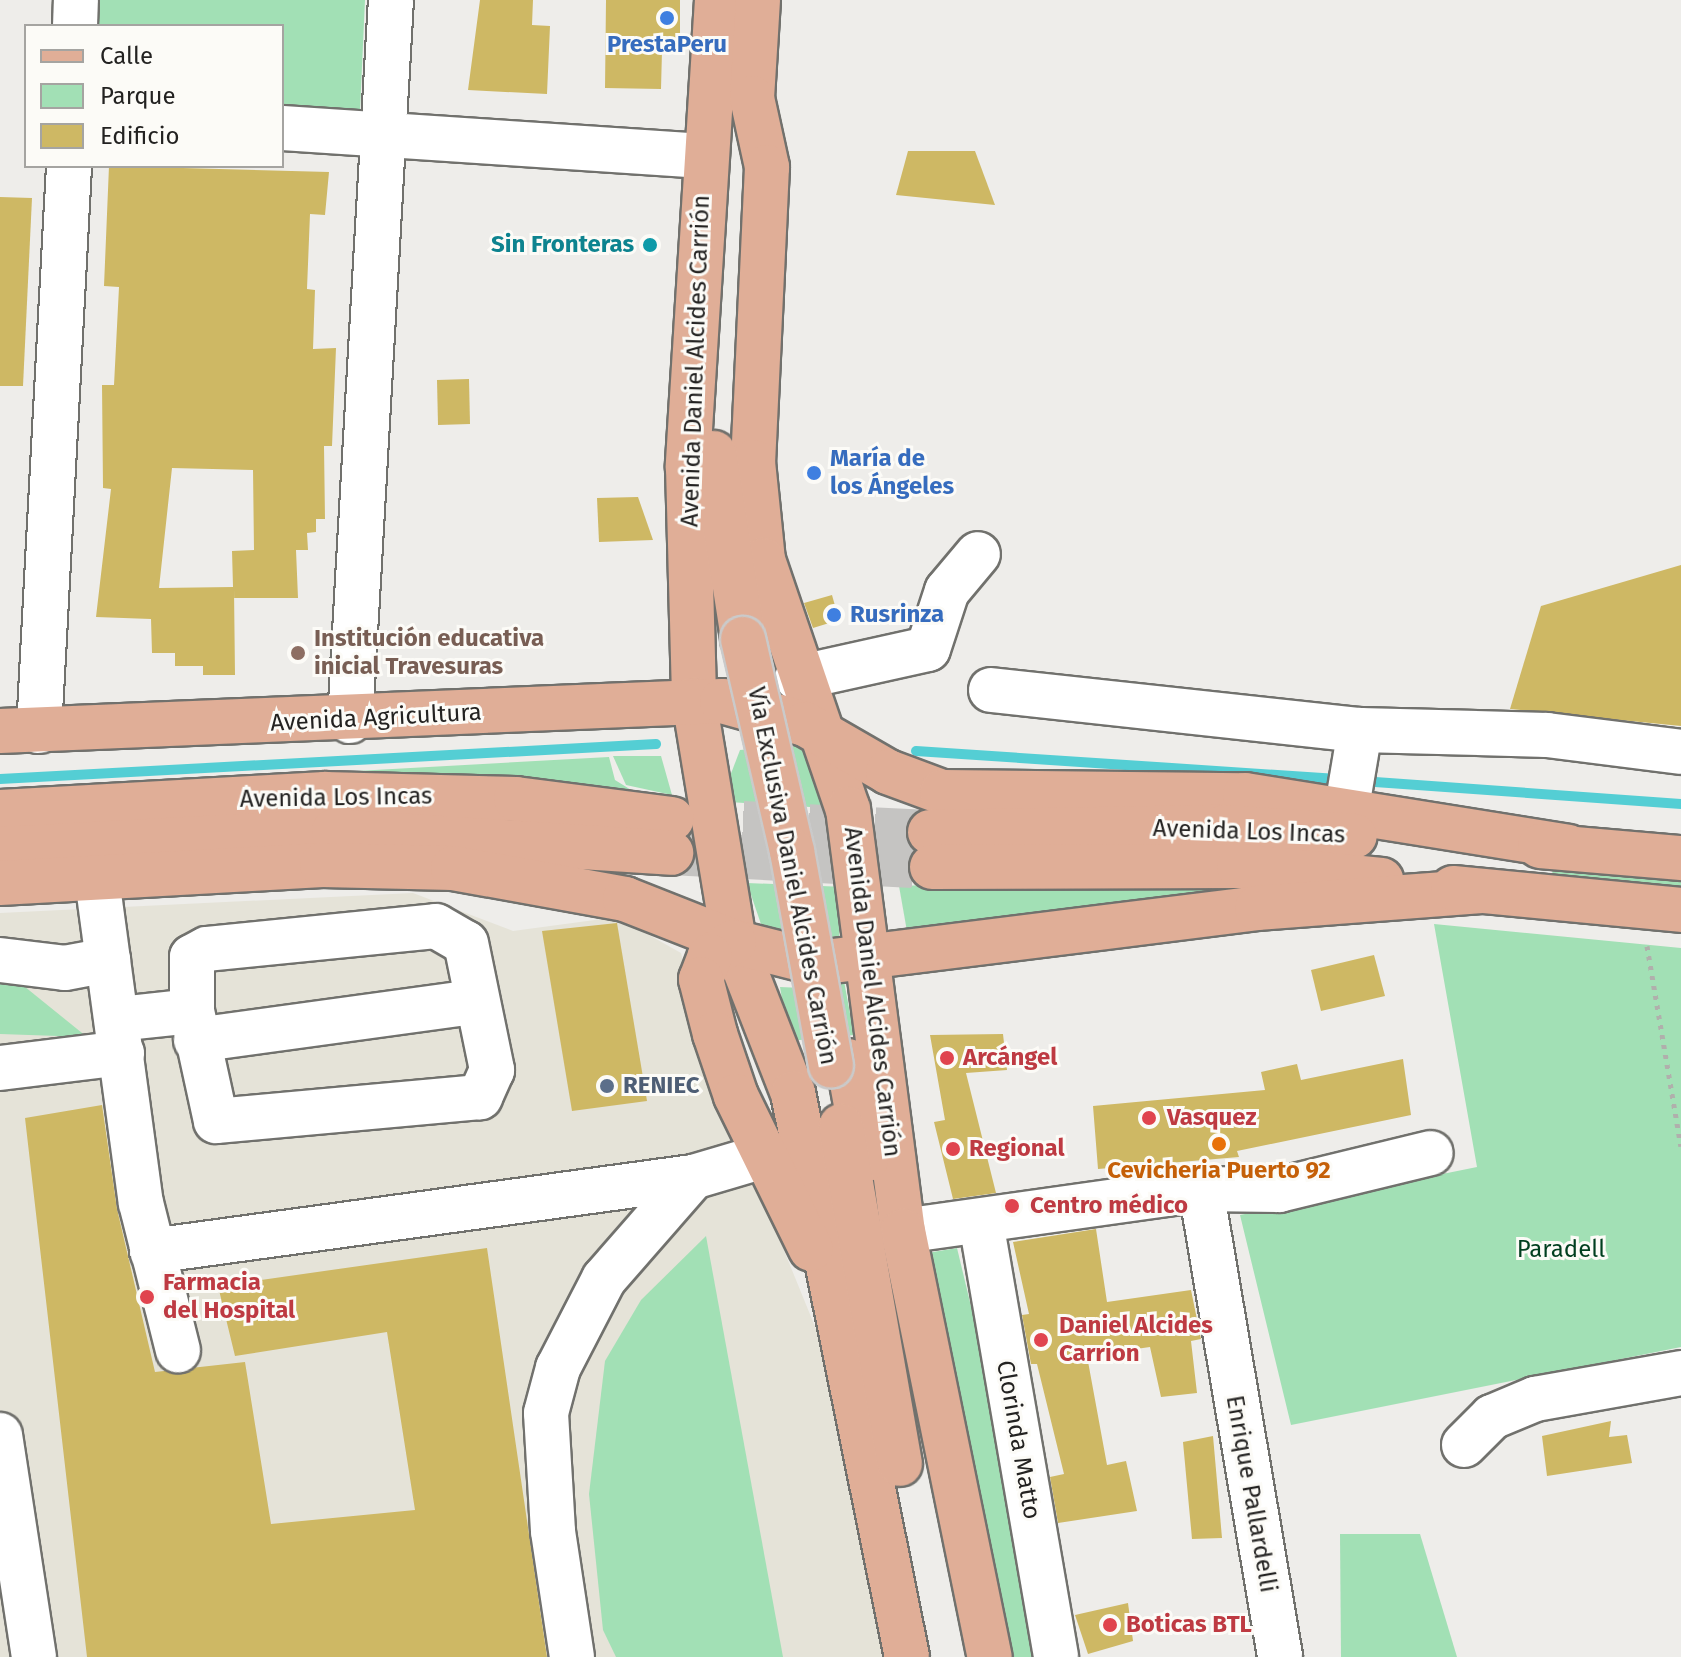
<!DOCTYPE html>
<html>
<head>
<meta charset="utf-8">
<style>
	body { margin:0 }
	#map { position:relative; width:1681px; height:1657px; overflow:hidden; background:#eeedea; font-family:"Fira Sans",sans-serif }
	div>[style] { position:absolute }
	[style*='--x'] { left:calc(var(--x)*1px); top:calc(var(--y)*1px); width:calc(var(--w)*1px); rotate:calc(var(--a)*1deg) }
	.built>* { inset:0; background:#e5e3d8 }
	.green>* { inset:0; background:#a2e0b5 }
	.stream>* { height:10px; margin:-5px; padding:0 5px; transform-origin:5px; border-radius:5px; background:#54ced4 }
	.building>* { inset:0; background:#ceb864 }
	.major-tunnel>* { height:44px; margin-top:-22px; transform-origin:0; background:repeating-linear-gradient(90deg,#c5c4c2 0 44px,transparent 0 66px) }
	.path>* { height:5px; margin-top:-2.5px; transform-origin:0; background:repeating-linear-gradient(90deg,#b0afac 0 4px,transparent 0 10px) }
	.roads { filter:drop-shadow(2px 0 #71716d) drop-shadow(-2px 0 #71716d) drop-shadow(0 2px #71716d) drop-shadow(0 -2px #71716d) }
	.minor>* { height:44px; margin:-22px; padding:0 22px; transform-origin:22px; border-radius:22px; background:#fff }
	.major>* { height:44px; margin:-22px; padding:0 22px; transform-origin:22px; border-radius:22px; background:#e0ae97 }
	.bridges { filter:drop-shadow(2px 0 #cacaca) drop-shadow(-2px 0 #cacaca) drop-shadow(0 2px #cacaca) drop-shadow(0 -2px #cacaca) }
	.major-bridge>* { height:44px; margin:-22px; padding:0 22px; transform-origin:22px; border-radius:22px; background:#e0ae97 }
	.dots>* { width:22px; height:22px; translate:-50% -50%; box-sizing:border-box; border:4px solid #fcfbf7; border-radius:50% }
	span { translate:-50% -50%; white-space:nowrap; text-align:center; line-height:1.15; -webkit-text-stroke:6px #fcfbf7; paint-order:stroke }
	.shop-label { font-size:24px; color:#366cbe; font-weight:700 }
	.left { translate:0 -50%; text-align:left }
	.culture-label { font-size:24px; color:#0d838f; font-weight:700 }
	.right { translate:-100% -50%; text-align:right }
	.street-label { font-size:24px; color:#232221 }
	.education-label { font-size:24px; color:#785e54; font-weight:700 }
	.health-label { font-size:24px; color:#be3a42; font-weight:700 }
	.service-label { font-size:24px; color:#4e5e75; font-weight:700 }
	.food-label { font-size:24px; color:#c56008; font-weight:700 }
	.park-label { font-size:24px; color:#003f1f }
	.legend { position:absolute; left:24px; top:24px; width:260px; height:144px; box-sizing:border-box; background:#fcfbf7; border:2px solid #a5a4a1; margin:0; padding:10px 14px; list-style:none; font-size:24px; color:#232221 }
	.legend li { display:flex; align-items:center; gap:16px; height:40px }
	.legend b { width:40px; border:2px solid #a5a4a1 }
</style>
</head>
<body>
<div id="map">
	<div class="built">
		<div style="clip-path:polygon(413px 893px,513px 931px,617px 917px,681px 953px,711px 1071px,818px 1334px,883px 1657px,0 1657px,0 913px)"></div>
	</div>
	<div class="green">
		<div style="clip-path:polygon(94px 0,365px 0,360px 111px,282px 111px,282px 26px,92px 26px)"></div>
		<div style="clip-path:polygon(795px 745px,808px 750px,826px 808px,729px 802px,727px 784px,740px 750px)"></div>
		<div style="clip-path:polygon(613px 756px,661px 756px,672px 795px,626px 785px)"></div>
		<div style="clip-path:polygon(609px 757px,615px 780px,636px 793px,284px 775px)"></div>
		<div style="clip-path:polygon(1552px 870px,1681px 880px,1681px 890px,1553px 876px)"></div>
		<div style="clip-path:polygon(1161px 877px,1305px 883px,908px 937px,899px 886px)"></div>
		<div style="clip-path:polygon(747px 883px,845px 887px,838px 944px,766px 939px)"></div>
		<div style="clip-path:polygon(1434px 924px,1681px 948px,1681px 1347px,1291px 1425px,1240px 1215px,1477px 1167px)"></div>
		<div style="clip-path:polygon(14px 978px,87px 1037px,0 1034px,0 979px)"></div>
		<div style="clip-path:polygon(844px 981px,854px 1035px,789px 1041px,780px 987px,825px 989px)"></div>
		<div style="clip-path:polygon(706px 1236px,783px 1657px,616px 1657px,603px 1630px,589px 1494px,605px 1361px,641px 1300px)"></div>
		<div style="clip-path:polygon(957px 1248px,1000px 1427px,1038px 1657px,1008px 1657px,927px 1253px)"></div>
		<div style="clip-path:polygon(1340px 1534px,1420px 1534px,1457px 1657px,1341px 1657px)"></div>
	</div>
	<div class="stream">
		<div style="--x:916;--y:751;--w:426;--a:3.8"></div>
		<div style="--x:0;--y:779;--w:657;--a:-3.05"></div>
		<div style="--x:1361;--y:781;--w:321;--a:4.1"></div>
	</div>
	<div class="building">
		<div style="clip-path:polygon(480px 0,533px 0,532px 25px,550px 26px,547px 94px,468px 90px)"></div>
		<div style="clip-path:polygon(606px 0,680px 0,680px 51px,662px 51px,661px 89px,605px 88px)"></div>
		<div style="clip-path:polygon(908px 151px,975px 151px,995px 205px,896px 195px)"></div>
		<div style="clip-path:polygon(evenodd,109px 166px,329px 172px,325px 215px,310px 214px,307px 289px,315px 290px,313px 349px,336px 348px,332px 446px,324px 446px,325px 519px,316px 519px,316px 532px,307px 533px,308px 550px,296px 550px,298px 598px,234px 598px,234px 589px,235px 675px,203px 675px,203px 666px,175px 666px,175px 653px,152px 653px,151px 619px,96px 617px,111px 489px,103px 488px,102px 385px,114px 385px,119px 287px,104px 286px,109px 166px,172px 468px,253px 470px,254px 550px,232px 551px,233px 587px,159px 588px,172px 468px)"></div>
		<div style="clip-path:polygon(0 197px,32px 198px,23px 386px,0 386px)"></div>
		<div style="clip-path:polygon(469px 379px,470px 424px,438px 425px,437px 380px)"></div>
		<div style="clip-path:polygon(638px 497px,653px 540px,599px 542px,597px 498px)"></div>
		<div style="clip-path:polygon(1681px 565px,1681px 726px,1510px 709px,1541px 606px)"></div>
		<div style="clip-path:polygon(832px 595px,839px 620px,813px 628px,804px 603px)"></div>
		<div style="clip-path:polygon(617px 923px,647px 1101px,572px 1111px,542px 931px)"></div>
		<div style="clip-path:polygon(1374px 955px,1385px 996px,1321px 1011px,1311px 970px)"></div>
		<div style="clip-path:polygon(1003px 1034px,1007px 1070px,966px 1073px,996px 1193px,953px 1199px,934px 1122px,945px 1120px,930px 1035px)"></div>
		<div style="clip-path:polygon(1403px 1059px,1411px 1115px,1237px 1151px,1239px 1157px,1098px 1169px,1093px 1106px,1265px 1090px,1261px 1072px,1297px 1064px,1301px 1080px)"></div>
		<div style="clip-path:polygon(102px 1105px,117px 1209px,155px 1372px,245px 1362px,271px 1524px,415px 1510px,387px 1332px,235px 1356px,218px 1286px,487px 1248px,547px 1657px,87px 1657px,25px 1118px)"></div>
		<div style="clip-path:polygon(1096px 1229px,1107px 1302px,1191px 1290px,1201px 1339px,1191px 1341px,1197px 1393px,1161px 1397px,1150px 1347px,1087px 1356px,1107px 1465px,1126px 1461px,1137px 1511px,1058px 1523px,1050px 1477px,1064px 1474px,1037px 1364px,1031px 1364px,1022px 1315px,1029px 1314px,1013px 1242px)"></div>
		<div style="clip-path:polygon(1611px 1421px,1609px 1437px,1627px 1435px,1632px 1463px,1547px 1476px,1542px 1436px)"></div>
		<div style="clip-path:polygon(1213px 1436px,1222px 1538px,1192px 1539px,1183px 1442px)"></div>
		<div style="clip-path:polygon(1128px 1603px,1133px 1641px,1088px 1654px,1075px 1615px)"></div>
	</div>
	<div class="major-tunnel">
		<div style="--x:677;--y:820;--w:253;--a:2.7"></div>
		<div style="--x:671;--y:853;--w:261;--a:3.1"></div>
	</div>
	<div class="path">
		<div style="--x:1647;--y:946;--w:203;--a:80.4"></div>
	</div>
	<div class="roads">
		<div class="minor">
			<div style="--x:75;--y:26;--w:26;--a:-88"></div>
			<div style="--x:282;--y:128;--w:423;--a:3.8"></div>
			<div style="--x:797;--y:678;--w:134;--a:-12.5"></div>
			<div style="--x:928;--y:649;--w:61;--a:-71.9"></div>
			<div style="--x:947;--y:591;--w:48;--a:-50"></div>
			<div style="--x:991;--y:690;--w:371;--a:6.2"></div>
			<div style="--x:1360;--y:730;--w:187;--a:1.5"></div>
			<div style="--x:1547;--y:735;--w:135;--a:7.2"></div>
			<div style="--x:350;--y:721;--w:722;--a:-86.75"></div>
			<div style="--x:39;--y:731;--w:566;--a:-86.96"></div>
			<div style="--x:1347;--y:807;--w:78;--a:-80.4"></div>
			<div style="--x:97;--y:879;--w:327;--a:82.3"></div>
			<div style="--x:141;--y:1203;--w:152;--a:75.9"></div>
			<div style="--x:436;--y:926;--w:34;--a:30"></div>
			<div style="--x:466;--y:943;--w:130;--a:78.4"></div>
			<div style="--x:492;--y:1070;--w:30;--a:114"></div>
			<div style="--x:480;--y:1097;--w:265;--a:174.8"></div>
			<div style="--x:216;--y:1121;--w:113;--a:-102.3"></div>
			<div style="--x:192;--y:1011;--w:54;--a:-90"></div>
			<div style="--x:192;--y:957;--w:17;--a:-28"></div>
			<div style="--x:207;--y:949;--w:230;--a:-5.7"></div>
			<div style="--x:0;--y:960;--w:65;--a:7"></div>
			<div style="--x:65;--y:968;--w:44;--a:-10.5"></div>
			<div style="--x:118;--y:1019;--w:74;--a:-6.2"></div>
			<div style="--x:196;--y:1040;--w:280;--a:-7.8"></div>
			<div style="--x:0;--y:1068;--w:123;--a:-7"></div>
			<div style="--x:1201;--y:1189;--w:475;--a:80.4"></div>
			<div style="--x:981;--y:1222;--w:441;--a:80.2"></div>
			<div style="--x:903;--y:1231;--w:301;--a:-8"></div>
			<div style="--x:1201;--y:1189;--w:78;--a:0.7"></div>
			<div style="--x:1279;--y:1190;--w:156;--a:-13.7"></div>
			<div style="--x:152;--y:1251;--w:546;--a:-7.79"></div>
			<div style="--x:693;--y:1177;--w:74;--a:-16.5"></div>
			<div style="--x:0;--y:1435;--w:225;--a:81.3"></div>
			<div style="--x:1464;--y:1445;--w:40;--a:-45"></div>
			<div style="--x:1492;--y:1417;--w:47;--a:-22.7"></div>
			<div style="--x:1535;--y:1399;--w:148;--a:-10.1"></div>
			<div style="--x:572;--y:1657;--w:127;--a:-98.6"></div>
			<div style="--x:553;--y:1531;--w:118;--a:-93.4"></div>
			<div style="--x:546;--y:1413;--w:47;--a:-75.1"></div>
			<div style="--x:558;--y:1368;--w:100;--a:-62.7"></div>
			<div style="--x:604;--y:1279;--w:135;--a:-48.9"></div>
		</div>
		<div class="major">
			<div style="--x:717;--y:0;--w:468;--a:93.6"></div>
			<div style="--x:688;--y:467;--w:233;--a:88.5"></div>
			<div style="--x:694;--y:700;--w:245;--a:80.6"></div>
			<div style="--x:734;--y:942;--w:162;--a:68.7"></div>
			<div style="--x:793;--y:1093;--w:575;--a:78.57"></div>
			<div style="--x:758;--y:0;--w:98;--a:93.5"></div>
			<div style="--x:752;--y:98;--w:71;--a:77.7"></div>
			<div style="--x:767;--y:167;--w:295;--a:92.7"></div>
			<div style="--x:753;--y:462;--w:99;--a:84.2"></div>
			<div style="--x:763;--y:560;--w:263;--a:71.2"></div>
			<div style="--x:848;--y:809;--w:426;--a:82.6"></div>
			<div style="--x:903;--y:1231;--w:435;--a:78.5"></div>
			<div style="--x:714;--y:453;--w:188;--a:81.1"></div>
			<div style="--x:0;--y:731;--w:723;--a:-2.38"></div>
			<div style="--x:722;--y:701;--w:86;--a:15.5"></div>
			<div style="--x:805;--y:724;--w:96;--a:30"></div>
			<div style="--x:888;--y:772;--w:58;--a:20.3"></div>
			<div style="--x:942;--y:792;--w:303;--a:0.6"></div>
			<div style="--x:1245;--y:795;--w:327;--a:9.1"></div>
			<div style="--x:0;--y:812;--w:325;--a:-3.2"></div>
			<div style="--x:325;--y:794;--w:191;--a:1.5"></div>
			<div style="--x:516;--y:799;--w:157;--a:7.3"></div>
			<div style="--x:930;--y:832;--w:294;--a:-1"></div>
			<div style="--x:1224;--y:827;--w:131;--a:3.9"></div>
			<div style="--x:1540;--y:846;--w:142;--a:4.9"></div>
			<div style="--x:0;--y:849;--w:334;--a:-3.1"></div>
			<div style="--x:334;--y:831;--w:338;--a:3.7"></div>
			<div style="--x:932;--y:867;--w:307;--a:-0.2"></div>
			<div style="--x:1239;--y:866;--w:143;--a:5.6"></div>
			<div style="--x:0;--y:883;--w:323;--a:-3.2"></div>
			<div style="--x:322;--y:865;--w:131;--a:1.3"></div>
			<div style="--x:453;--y:868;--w:175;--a:10.2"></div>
			<div style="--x:625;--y:899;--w:117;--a:21.5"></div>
			<div style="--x:734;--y:942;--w:86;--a:14.2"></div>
			<div style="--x:817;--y:963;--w:443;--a:-7.1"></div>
			<div style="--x:1257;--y:908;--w:225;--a:-4.3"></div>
			<div style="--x:1453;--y:888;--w:229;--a:5.5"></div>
			<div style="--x:734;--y:942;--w:28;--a:150"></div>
			<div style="--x:710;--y:956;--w:25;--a:111"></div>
			<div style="--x:701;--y:979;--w:57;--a:75.7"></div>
			<div style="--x:715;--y:1034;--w:65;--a:71.3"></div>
			<div style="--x:736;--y:1096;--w:170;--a:63.9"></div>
			<div style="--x:848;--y:1061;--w:100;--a:79.6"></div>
			<div style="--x:841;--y:1126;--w:343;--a:80.1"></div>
		</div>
	</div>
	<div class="bridges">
		<div class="major-bridge">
			<div style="--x:743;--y:639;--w:218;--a:77"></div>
			<div style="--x:792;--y:851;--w:218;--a:79.7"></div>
		</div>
	</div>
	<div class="dots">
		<div style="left:667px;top:18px;background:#3f7fe0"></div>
		<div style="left:650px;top:245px;background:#0f9aa8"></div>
		<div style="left:814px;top:473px;background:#3f7fe0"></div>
		<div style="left:834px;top:615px;background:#3f7fe0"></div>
		<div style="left:298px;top:653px;background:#8d6e63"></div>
		<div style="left:947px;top:1058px;background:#e0444e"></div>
		<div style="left:607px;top:1086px;background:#5c6f8a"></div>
		<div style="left:1149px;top:1118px;background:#e0444e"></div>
		<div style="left:1219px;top:1144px;background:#e8710a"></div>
		<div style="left:953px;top:1149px;background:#e0444e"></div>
		<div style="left:1012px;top:1206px;background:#e0444e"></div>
		<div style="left:147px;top:1297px;background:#e0444e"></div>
		<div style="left:1041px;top:1340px;background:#e0444e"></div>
		<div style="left:1110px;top:1625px;background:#e0444e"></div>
	</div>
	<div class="shop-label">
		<span style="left:667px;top:45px">PrestaPeru</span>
		<span class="left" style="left:830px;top:473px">María de<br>los Ángeles</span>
		<span class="left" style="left:850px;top:615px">Rusrinza</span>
	</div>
	<div class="culture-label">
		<span class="right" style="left:634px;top:245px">Sin Fronteras</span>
	</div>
	<div class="street-label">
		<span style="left:696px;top:361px;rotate:-88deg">Avenida Daniel Alcides Carrión</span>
		<span style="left:376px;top:718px;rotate:-3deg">Avenida Agricultura</span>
		<span style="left:336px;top:798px;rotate:-1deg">Avenida Los Incas</span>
		<span style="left:1249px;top:832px;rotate:2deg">Avenida Los Incas</span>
		<span style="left:792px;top:876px;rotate:79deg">Vía Exclusiva Daniel Alcides Carrión</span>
		<span style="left:872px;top:992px;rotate:83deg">Avenida Daniel Alcides Carrión</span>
		<span style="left:1018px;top:1440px;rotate:80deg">Clorinda Matto</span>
		<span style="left:1251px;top:1494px;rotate:80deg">Enrique Pallardelli</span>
	</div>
	<div class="education-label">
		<span class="left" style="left:314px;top:653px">Institución educativa<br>inicial Travesuras</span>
	</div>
	<div class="health-label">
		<span class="left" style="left:963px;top:1058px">Arcángel</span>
		<span class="left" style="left:1167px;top:1118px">Vasquez</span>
		<span class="left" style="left:969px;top:1149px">Regional</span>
		<span class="left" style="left:1030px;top:1206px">Centro médico</span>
		<span class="left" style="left:163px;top:1297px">Farmacia<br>del Hospital</span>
		<span class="left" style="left:1059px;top:1340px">Daniel Alcides<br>Carrion</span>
		<span class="left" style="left:1126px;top:1625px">Boticas BTL</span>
	</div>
	<div class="service-label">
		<span class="left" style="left:623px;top:1086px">RENIEC</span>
	</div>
	<div class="food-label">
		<span style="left:1219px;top:1171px">Cevicheria Puerto 92</span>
	</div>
	<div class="park-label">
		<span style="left:1561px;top:1250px">Paradell</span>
	</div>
	<ul class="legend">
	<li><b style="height:10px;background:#e0ae97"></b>Calle</li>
	<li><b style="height:22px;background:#a2e0b5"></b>Parque</li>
	<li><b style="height:22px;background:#ceb864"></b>Edificio</li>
	</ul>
</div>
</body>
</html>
